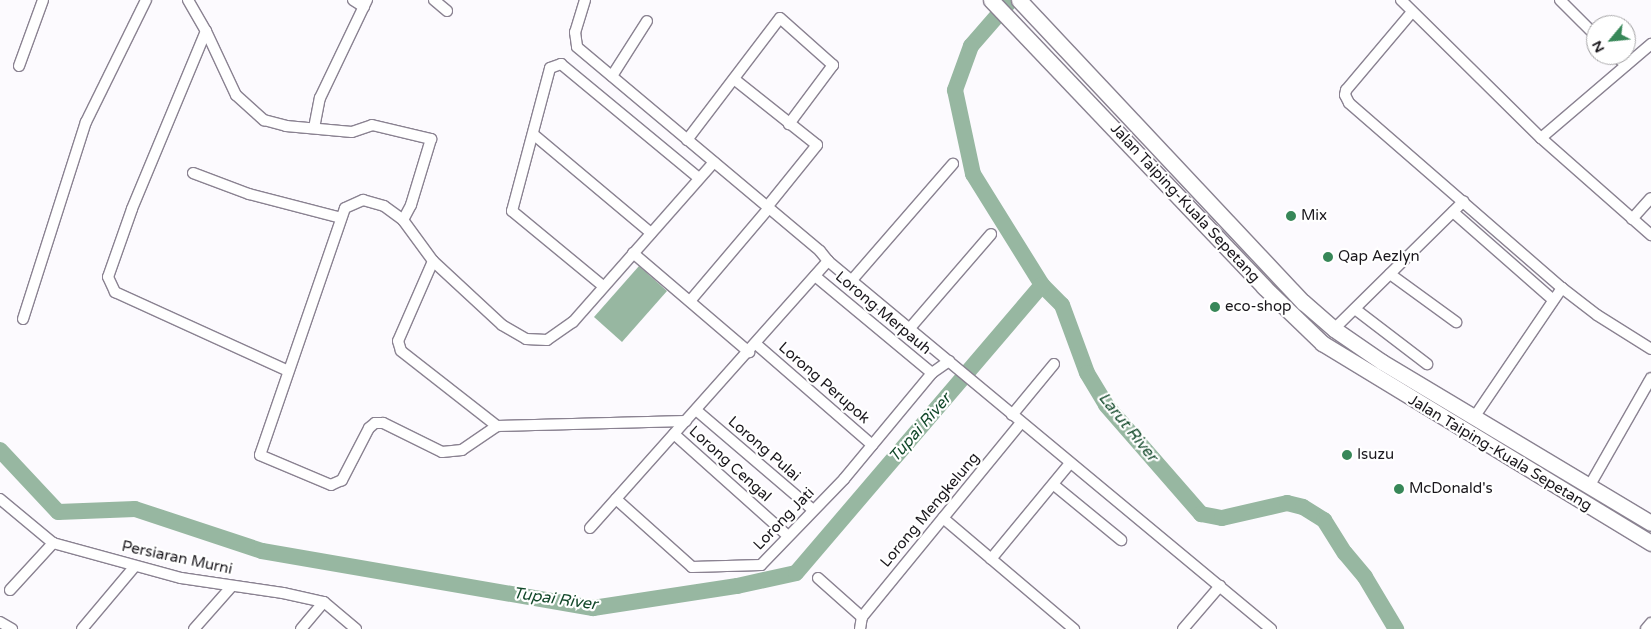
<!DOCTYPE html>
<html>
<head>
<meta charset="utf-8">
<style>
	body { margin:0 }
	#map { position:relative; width:1651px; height:629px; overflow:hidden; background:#fcfafe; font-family:"Varela Round",sans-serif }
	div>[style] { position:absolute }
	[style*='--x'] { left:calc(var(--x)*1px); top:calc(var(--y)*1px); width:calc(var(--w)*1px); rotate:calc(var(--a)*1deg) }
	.water>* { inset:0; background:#97b7a1 }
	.river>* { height:16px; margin:-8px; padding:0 8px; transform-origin:8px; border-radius:8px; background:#97b7a1 }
	.roads { filter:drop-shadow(1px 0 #8a8291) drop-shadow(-1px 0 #8a8291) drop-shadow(0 1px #8a8291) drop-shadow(0 -1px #8a8291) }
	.minor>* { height:10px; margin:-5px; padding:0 5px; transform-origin:5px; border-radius:5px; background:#fff }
	.primary>* { height:15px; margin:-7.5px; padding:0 7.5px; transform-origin:7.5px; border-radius:7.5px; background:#fff }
	.dots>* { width:14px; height:14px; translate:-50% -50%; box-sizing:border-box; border:2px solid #fff; border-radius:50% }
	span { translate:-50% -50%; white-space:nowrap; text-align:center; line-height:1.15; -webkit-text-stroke:4.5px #fff; paint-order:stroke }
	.street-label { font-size:15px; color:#1a171c }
	.poi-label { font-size:15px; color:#1a171c }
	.left { translate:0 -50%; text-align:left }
	.water-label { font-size:16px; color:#12482a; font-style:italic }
	.north { position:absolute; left:1586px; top:15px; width:50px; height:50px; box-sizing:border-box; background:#fff; border:1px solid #a3a2a4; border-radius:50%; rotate:242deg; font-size:14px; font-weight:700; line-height:20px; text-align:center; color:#1a171c }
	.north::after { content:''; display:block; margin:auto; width:18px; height:22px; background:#378758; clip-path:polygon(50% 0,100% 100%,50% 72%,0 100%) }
</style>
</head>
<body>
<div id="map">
	<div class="water">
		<div style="clip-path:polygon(639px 266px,667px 291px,622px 342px,594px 317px)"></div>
	</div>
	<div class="river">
		<div style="--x:1011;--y:0;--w:61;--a:131"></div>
		<div style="--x:971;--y:46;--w:47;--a:110"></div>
		<div style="--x:955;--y:90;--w:86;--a:77.9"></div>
		<div style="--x:973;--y:174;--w:131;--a:58.1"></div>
		<div style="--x:1042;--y:285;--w:28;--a:45"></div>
		<div style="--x:1062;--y:305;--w:72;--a:69.8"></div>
		<div style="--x:1087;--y:373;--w:37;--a:59"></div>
		<div style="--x:1106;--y:405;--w:145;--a:48.9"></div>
		<div style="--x:1201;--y:514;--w:21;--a:11"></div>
		<div style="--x:1222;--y:518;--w:67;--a:-13"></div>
		<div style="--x:1287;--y:503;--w:16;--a:14"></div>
		<div style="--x:1303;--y:507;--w:25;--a:32"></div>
		<div style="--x:1324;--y:520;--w:39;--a:58"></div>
		<div style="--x:1345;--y:553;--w:31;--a:50"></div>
		<div style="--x:1365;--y:577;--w:61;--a:59.2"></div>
		<div style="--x:0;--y:450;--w:85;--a:46.9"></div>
		<div style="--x:58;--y:512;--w:77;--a:-2.2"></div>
		<div style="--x:135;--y:509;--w:134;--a:18.3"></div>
		<div style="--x:262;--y:551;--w:336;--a:9.8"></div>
		<div style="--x:593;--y:608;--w:146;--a:-8.7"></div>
		<div style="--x:737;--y:586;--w:60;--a:-12.4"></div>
		<div style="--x:796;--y:573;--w:379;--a:-49.5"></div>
	</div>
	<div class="roads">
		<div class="minor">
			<div style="--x:188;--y:0;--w:36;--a:60"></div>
			<div style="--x:206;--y:31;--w:71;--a:64.9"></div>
			<div style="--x:236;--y:95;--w:38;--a:42"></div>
			<div style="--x:264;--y:120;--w:23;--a:15"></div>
			<div style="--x:286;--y:126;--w:66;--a:5.2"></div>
			<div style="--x:352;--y:132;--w:21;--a:-19"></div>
			<div style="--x:372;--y:125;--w:61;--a:13.3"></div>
			<div style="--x:431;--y:139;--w:69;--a:106.9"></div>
			<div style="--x:411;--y:205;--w:17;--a:118"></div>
			<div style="--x:353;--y:0;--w:13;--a:32"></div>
			<div style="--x:434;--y:0;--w:17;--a:40"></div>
			<div style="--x:585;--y:0;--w:34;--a:107"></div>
			<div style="--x:575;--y:32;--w:15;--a:82"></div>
			<div style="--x:577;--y:47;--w:317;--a:40"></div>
			<div style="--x:820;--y:251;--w:13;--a:51"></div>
			<div style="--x:828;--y:261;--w:576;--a:39.72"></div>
			<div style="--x:1401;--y:0;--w:197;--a:44.6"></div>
			<div style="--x:1541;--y:138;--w:147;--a:41.4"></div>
			<div style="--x:1560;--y:0;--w:51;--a:45"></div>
			<div style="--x:1412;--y:12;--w:102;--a:130.2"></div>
			<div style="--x:1346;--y:90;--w:5;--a:101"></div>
			<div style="--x:1345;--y:95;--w:9;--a:63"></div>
			<div style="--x:1349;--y:103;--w:282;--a:41"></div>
			<div style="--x:1562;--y:288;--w:44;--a:37.6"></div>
			<div style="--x:1597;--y:315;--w:64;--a:32.2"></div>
			<div style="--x:206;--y:31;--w:193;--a:112.6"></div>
			<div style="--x:132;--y:209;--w:72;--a:109.4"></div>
			<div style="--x:108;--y:277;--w:17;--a:65"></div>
			<div style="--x:115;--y:292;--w:190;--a:24.5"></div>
			<div style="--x:1615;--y:55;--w:15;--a:42"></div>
			<div style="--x:19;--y:66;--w:70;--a:-70"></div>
			<div style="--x:612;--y:76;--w:65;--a:-57.5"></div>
			<div style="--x:734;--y:79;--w:106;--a:38.5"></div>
			<div style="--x:817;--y:145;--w:80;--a:128.9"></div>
			<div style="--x:314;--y:128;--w:31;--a:-79"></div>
			<div style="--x:320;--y:98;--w:109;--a:-64.4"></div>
			<div style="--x:533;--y:134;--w:154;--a:40"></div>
			<div style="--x:1541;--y:138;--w:145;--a:-40.5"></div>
			<div style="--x:687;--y:140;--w:153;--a:-52.7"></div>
			<div style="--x:780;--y:18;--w:71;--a:41.6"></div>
			<div style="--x:833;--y:65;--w:74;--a:126.7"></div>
			<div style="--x:193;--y:173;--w:60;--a:20.6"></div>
			<div style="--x:249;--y:194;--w:95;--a:14.6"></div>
			<div style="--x:1453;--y:212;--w:133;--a:41.3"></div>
			<div style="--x:1632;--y:219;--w:28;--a:-48"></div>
			<div style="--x:633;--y:253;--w:153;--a:40.5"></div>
			<div style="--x:433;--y:261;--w:87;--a:113.6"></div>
			<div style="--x:398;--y:341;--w:10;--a:73"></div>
			<div style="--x:401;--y:351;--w:122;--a:38"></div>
			<div style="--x:497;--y:426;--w:189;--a:-1.5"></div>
			<div style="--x:1390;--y:274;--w:82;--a:36"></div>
			<div style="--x:815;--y:276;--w:152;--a:39.7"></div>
			<div style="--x:852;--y:280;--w:154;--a:-49"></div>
			<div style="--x:603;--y:286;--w:118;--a:-140.5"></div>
			<div style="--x:512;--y:211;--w:148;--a:-75.1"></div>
			<div style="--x:550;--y:68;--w:12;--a:-20"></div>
			<div style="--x:561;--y:64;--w:179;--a:39.6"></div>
			<div style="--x:690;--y:301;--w:122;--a:-49.7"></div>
			<div style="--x:1355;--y:309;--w:91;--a:37.4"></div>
			<div style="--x:23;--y:319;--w:207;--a:-72.3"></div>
			<div style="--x:86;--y:122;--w:136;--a:-63.8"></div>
			<div style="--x:910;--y:328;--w:124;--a:-49.2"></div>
			<div style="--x:1334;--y:329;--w:182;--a:-44.6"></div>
			<div style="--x:756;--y:344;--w:154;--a:41"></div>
			<div style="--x:696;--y:410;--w:154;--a:40.5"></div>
			<div style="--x:1012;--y:415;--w:66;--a:-50.5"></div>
			<div style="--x:1475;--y:416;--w:155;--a:-55.8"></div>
			<div style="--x:497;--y:426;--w:42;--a:145.6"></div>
			<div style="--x:462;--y:450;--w:20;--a:174"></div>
			<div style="--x:442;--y:452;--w:66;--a:-153.8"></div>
			<div style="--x:383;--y:423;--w:8;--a:180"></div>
			<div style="--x:375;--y:423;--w:8;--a:140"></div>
			<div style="--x:369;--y:428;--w:59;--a:117.4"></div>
			<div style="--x:342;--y:480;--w:12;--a:156"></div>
			<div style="--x:331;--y:485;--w:77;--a:-157.1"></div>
			<div style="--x:260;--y:455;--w:261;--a:-71"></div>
			<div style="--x:345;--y:208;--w:20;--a:-24"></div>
			<div style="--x:363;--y:200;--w:22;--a:16"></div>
			<div style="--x:384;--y:206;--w:24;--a:36"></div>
			<div style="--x:403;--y:220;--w:51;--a:53.8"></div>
			<div style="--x:433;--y:261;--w:94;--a:42.8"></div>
			<div style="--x:502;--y:325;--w:28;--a:30"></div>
			<div style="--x:526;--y:339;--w:21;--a:3"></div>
			<div style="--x:547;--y:340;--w:32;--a:-35"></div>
			<div style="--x:573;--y:322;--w:213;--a:-48.6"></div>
			<div style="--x:674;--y:434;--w:153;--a:41.8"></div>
			<div style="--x:1054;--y:485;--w:87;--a:39.4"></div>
			<div style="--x:1590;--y:485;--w:123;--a:-60.3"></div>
			<div style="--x:0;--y:499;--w:69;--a:39.7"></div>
			<div style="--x:53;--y:543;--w:133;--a:15.3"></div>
			<div style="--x:181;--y:578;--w:103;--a:8.4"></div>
			<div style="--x:283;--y:593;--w:42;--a:12.4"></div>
			<div style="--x:324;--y:602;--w:42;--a:40.2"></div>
			<div style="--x:616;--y:499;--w:102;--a:41.8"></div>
			<div style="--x:692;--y:567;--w:69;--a:-1.7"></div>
			<div style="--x:761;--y:565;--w:120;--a:-46"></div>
			<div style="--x:844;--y:479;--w:138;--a:-50.3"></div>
			<div style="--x:932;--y:373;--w:21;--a:-35"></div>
			<div style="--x:943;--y:518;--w:172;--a:40.3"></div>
			<div style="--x:590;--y:528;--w:358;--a:-48.3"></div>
			<div style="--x:991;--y:559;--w:124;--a:-50.5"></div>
			<div style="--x:818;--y:578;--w:59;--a:41.6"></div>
			<div style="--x:10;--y:590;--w:64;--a:-47.5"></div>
			<div style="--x:0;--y:622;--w:14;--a:30"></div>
			<div style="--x:82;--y:629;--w:82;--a:-49.9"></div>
			<div style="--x:194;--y:629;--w:57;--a:-48.5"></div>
			<div style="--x:301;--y:629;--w:35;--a:-50"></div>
			<div style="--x:860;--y:629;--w:12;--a:-81"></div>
			<div style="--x:862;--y:617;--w:251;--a:-50.7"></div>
			<div style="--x:1183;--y:629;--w:57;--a:-49.3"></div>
			<div style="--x:1646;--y:629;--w:8;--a:-50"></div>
		</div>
		<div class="primary">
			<div style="--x:991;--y:0;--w:396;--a:46.4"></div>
			<div style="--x:1264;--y:287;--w:81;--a:44"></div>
			<div style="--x:1322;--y:343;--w:385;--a:31.3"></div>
			<div style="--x:1019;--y:0;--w:415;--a:46.8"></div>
			<div style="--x:1303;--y:302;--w:41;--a:41.1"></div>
			<div style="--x:1334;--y:329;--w:58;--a:34.5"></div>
			<div style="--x:1382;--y:362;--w:313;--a:30.9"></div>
		</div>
	</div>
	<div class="dots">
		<div style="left:1291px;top:216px;background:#378758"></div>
		<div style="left:1328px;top:257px;background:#378758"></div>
		<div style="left:1215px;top:307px;background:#378758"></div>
		<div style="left:1347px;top:455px;background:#378758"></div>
		<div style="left:1399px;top:489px;background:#378758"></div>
	</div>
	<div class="street-label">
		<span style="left:1185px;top:203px;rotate:47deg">Jalan Taiping-Kuala Sepetang</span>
		<span style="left:883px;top:313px;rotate:40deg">Lorong Merpauh</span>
		<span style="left:824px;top:383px;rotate:41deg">Lorong Perupok</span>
		<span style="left:764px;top:449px;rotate:41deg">Lorong Pulai</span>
		<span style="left:1500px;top:453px;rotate:31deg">Jalan Taiping-Kuala Sepetang</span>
		<span style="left:730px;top:464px;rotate:42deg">Lorong Cengal</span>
		<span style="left:930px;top:510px;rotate:-50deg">Lorong Mengkelung</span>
		<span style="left:784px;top:519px;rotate:-46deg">Lorong Jati</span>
		<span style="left:177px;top:558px;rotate:12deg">Persiaran Murni</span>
	</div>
	<div class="poi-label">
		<span class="left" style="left:1301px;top:216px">Mix</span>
		<span class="left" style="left:1338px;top:257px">Qap Aezlyn</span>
		<span class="left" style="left:1225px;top:307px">eco-shop</span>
		<span class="left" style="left:1357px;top:455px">Isuzu</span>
		<span class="left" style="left:1409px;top:489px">McDonald's</span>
	</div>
	<div class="water-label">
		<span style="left:1128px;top:427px;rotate:51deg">Larut River</span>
		<span style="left:920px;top:428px;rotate:-49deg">Tupai River</span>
		<span style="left:555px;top:599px;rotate:8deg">Tupai River</span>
	</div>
	<div class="north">N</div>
</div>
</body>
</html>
